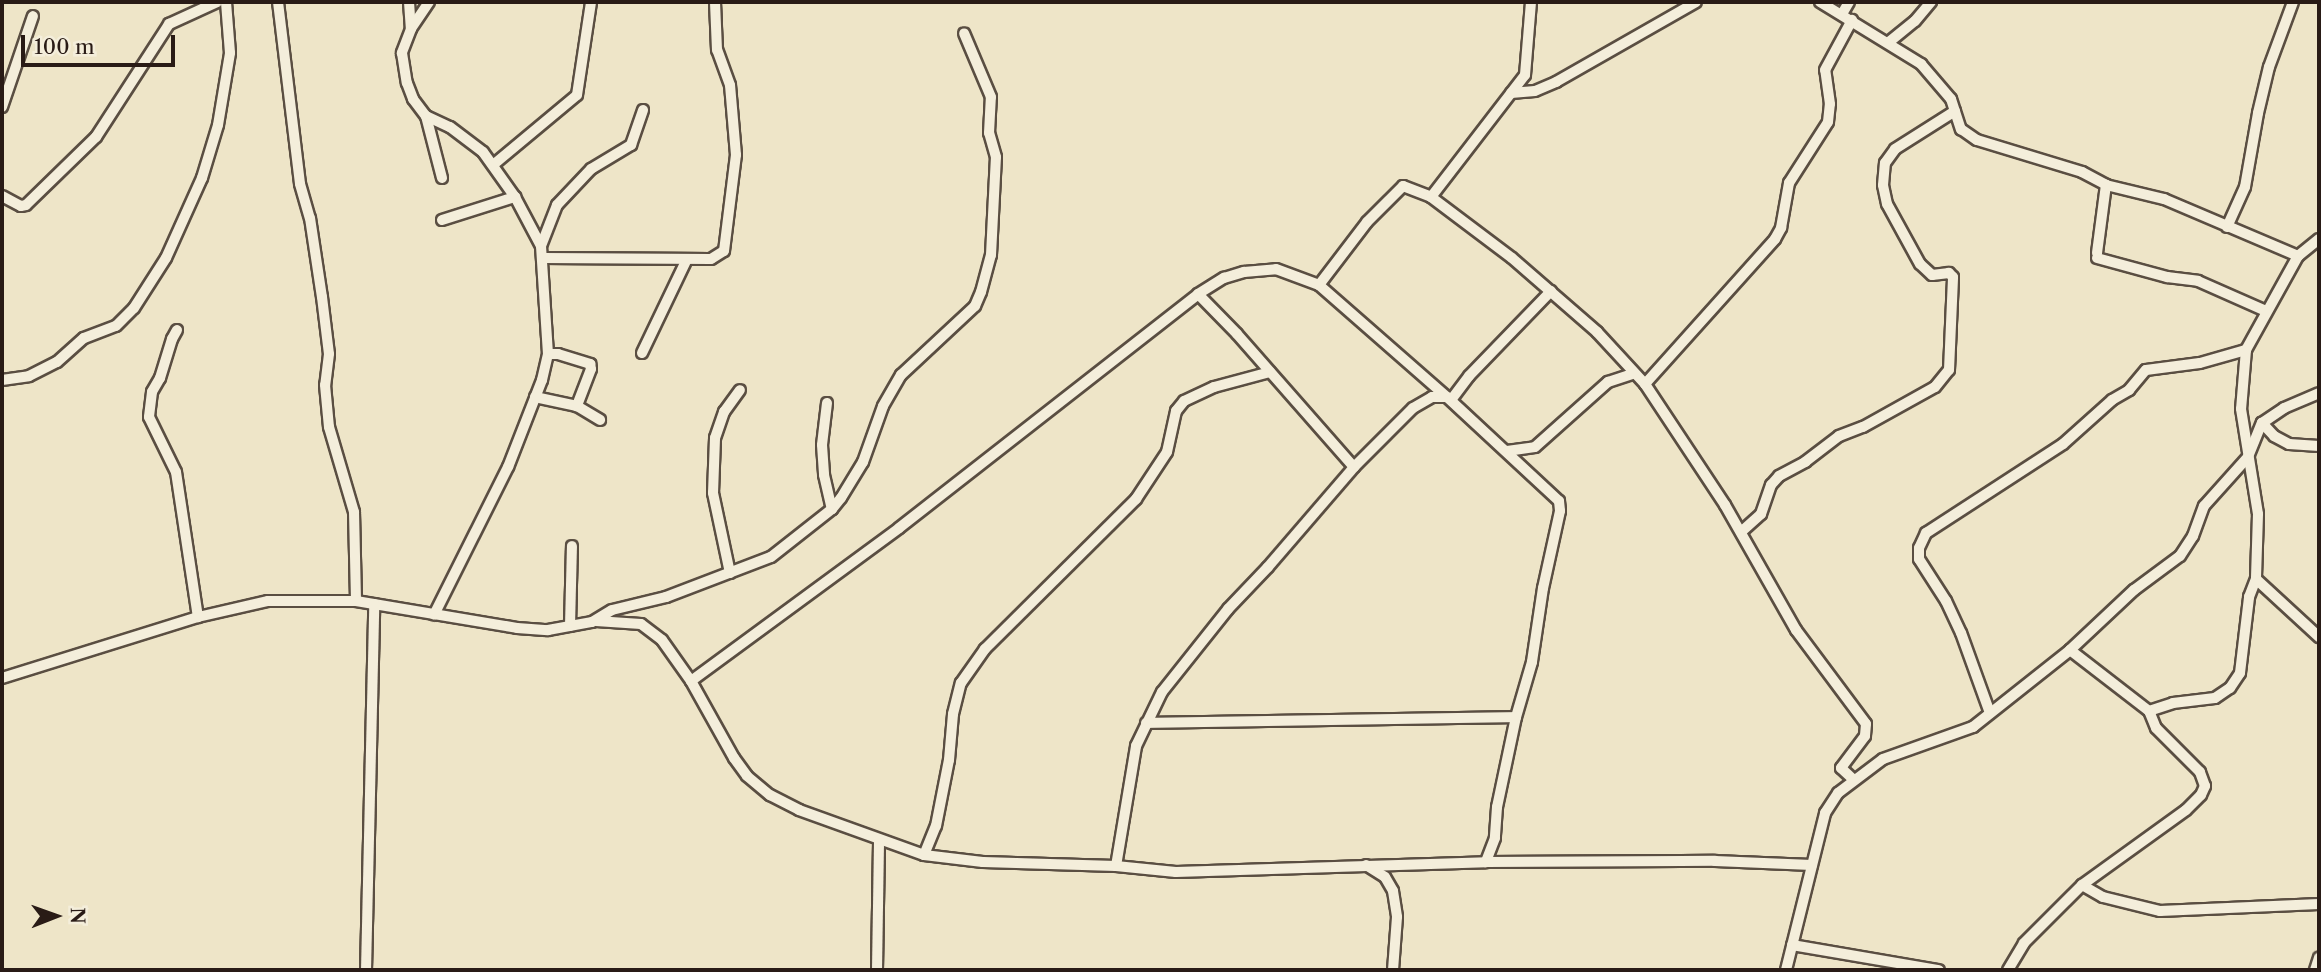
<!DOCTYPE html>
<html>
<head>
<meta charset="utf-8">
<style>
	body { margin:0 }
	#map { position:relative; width:2321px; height:972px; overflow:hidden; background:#eee5c8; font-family:"Libre Caslon Text",serif }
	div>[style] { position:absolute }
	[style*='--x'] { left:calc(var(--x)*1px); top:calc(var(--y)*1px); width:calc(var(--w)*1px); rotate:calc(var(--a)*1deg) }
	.roads { filter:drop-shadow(2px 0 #5a4e42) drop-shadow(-2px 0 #5a4e42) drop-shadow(0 2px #5a4e42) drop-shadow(0 -2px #5a4e42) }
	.minor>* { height:10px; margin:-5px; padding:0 5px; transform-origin:5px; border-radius:5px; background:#f4eedb }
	span { translate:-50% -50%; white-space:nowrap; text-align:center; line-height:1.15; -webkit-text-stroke:7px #f4eedb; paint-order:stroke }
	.frame { position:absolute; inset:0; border:4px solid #291b16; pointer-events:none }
	.north { position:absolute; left:21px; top:881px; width:70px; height:70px; -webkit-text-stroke:5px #f4eedb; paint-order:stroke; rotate:89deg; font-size:19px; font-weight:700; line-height:28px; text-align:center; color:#291b16 }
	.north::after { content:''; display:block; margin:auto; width:24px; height:32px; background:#291b16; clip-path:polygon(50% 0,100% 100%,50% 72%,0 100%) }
	.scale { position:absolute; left:21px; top:35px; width:154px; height:32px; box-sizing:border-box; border:4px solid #291b16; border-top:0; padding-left:9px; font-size:21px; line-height:24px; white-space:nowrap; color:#291b16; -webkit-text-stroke:5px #f4eedb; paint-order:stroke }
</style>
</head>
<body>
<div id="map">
	<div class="roads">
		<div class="minor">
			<div style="--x:278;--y:2;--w:183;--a:83.1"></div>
			<div style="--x:300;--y:184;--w:35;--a:74"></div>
			<div style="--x:310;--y:218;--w:80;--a:81.4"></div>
			<div style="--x:322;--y:297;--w:57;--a:83"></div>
			<div style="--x:329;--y:354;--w:31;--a:97"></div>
			<div style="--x:325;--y:385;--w:42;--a:84.6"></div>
			<div style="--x:329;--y:427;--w:89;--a:73.6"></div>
			<div style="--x:354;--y:512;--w:89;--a:88.7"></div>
			<div style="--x:409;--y:2;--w:27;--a:86"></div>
			<div style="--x:429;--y:2;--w:32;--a:124"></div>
			<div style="--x:411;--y:29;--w:26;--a:111"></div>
			<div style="--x:402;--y:53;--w:30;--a:81"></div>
			<div style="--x:407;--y:83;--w:17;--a:69"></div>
			<div style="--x:413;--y:99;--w:21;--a:53"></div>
			<div style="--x:426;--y:116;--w:26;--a:25"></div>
			<div style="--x:450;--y:127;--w:41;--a:37.1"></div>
			<div style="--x:483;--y:152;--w:55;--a:54.6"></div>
			<div style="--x:515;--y:197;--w:55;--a:62"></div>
			<div style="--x:541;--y:246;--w:108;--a:86.3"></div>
			<div style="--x:548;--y:354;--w:27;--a:103"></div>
			<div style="--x:542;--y:380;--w:93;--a:111.3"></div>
			<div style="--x:508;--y:467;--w:165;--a:116.6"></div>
			<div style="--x:1820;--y:2;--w:119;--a:31.5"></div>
			<div style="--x:1921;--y:64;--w:46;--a:49.4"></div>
			<div style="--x:1951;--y:99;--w:32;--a:72"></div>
			<div style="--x:1961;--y:129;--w:19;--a:35"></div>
			<div style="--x:1977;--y:140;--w:110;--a:16.9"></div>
			<div style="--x:2082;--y:172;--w:27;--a:28"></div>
			<div style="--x:2106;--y:185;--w:60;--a:13.6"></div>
			<div style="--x:2164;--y:199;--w:146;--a:23"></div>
			<div style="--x:1842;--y:14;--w:14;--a:-60"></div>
			<div style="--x:1889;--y:42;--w:33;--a:-39"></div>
			<div style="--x:1915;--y:21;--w:25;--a:-50"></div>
			<div style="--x:1511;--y:93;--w:24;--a:-5"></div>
			<div style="--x:1535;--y:91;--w:23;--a:-23"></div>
			<div style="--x:1556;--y:82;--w:161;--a:-29.7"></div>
			<div style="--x:2;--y:107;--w:96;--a:-71.2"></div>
			<div style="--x:426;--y:116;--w:64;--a:75.5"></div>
			<div style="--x:493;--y:165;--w:109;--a:-39.8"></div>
			<div style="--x:577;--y:95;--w:94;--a:-81.4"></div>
			<div style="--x:2;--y:196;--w:21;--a:28"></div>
			<div style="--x:21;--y:206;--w:5;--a:-11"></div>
			<div style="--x:26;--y:205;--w:98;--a:-44.2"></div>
			<div style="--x:96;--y:137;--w:135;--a:-57.1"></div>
			<div style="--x:169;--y:24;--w:53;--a:-24.6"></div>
			<div style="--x:1431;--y:197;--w:154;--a:-52.4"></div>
			<div style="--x:1525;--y:75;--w:73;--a:-85.3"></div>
			<div style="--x:442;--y:220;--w:77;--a:-17.5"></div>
			<div style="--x:2227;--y:227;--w:44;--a:-65.8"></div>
			<div style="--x:2245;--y:187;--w:75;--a:-80"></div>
			<div style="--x:2258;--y:113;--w:47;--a:-76.6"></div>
			<div style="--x:2269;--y:67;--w:69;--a:-69.7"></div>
			<div style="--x:2319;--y:239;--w:27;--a:141"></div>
			<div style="--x:2298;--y:256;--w:107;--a:119"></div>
			<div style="--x:2246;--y:350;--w:59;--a:94.8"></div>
			<div style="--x:2241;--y:409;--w:106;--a:80.8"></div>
			<div style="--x:2258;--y:514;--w:65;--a:91.8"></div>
			<div style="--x:2256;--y:579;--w:86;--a:42.6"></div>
			<div style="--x:541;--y:246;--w:44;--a:-68.7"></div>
			<div style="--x:557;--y:205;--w:50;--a:-46.6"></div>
			<div style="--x:591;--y:169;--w:47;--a:-31"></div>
			<div style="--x:631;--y:145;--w:37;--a:-71"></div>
			<div style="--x:2097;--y:253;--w:69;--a:-82.5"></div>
			<div style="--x:543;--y:258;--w:168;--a:0.3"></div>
			<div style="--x:711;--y:259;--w:15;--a:-32"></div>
			<div style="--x:724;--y:251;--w:97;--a:-82.9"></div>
			<div style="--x:736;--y:155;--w:70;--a:-94.9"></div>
			<div style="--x:730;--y:85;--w:37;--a:-110"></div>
			<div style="--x:717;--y:50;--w:48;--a:-92.4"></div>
			<div style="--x:2097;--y:258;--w:73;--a:15.2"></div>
			<div style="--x:2167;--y:277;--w:31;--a:7"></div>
			<div style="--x:2198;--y:281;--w:74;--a:23.8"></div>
			<div style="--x:1319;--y:285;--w:79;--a:-52.7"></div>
			<div style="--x:1367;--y:222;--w:51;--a:-45"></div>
			<div style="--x:1403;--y:186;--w:30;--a:21"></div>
			<div style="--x:1431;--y:197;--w:101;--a:37"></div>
			<div style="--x:1512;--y:258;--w:113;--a:41"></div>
			<div style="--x:1597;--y:332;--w:71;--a:47.3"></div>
			<div style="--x:1645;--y:384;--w:145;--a:56.5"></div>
			<div style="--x:1725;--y:505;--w:144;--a:60.4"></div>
			<div style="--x:1796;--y:630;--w:117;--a:53.3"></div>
			<div style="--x:1866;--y:724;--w:12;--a:95"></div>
			<div style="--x:1865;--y:736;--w:40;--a:127"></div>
			<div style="--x:1841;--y:768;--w:16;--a:43"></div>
			<div style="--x:1198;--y:294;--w:56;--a:45.7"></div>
			<div style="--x:1237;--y:334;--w:177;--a:48.7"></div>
			<div style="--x:177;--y:330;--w:10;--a:119"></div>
			<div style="--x:172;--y:339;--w:41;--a:107.1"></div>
			<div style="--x:160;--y:378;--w:16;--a:120"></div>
			<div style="--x:152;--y:392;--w:25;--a:97"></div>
			<div style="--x:149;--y:417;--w:61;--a:63.9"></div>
			<div style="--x:176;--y:472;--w:147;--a:81.4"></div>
			<div style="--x:642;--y:353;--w:104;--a:-64.4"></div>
			<div style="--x:548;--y:354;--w:10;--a:0"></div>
			<div style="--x:558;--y:354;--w:34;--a:17"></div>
			<div style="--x:590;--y:364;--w:5;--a:79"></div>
			<div style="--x:591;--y:369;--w:40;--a:111"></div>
			<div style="--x:2;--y:380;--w:27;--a:-8"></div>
			<div style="--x:29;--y:376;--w:31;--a:-27"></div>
			<div style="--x:57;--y:362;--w:36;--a:-42"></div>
			<div style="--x:84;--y:338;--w:34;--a:-21"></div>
			<div style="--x:116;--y:326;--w:25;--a:-45"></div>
			<div style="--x:134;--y:308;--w:59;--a:-57.4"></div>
			<div style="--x:166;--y:258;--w:88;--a:-65.8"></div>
			<div style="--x:202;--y:178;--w:55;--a:-73.2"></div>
			<div style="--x:218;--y:125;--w:73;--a:-80.5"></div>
			<div style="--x:230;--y:53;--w:51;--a:-94.5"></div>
			<div style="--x:1645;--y:384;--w:195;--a:-48.1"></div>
			<div style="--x:1775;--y:239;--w:13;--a:-61"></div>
			<div style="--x:1781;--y:228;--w:46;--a:-79.9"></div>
			<div style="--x:1789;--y:183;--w:72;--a:-57.4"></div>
			<div style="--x:1828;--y:122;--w:18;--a:-84"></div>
			<div style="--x:1830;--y:104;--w:34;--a:-98"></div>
			<div style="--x:1825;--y:70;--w:57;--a:-61.6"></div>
			<div style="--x:535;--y:397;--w:43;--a:12.1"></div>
			<div style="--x:577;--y:406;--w:27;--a:31"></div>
			<div style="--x:1451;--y:400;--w:30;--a:-53"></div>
			<div style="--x:1469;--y:376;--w:118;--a:-46"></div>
			<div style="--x:827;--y:403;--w:42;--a:96.8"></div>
			<div style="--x:822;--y:445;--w:30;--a:86"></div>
			<div style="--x:824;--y:475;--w:35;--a:77"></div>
			<div style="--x:2262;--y:423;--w:18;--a:47"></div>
			<div style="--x:2274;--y:436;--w:17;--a:28"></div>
			<div style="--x:2289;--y:444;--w:30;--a:4"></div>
			<div style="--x:1507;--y:451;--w:28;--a:-8"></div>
			<div style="--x:1535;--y:447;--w:98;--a:-41.7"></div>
			<div style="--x:1608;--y:382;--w:28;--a:-18"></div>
			<div style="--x:1741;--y:532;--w:27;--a:-42"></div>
			<div style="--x:1761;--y:514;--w:31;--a:-71"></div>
			<div style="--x:1771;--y:485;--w:12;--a:-48"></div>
			<div style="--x:1779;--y:476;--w:30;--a:-28"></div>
			<div style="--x:1805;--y:462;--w:43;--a:-37.4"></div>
			<div style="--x:1839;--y:436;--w:26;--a:-21"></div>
			<div style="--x:1863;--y:427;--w:82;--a:-29.1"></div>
			<div style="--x:1935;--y:387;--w:22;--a:-51"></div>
			<div style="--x:1949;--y:370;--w:93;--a:-87.5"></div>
			<div style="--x:1953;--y:277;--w:6;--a:-135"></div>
			<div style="--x:1949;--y:273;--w:17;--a:173"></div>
			<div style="--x:1932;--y:275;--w:16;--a:-137"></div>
			<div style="--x:1920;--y:264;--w:68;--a:-118.8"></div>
			<div style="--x:1887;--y:204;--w:19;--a:-102"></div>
			<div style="--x:1883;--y:185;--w:22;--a:-85"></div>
			<div style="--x:1885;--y:163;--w:17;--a:-54"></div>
			<div style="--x:1895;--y:149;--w:71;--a:-32.3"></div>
			<div style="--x:730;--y:573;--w:82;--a:-102"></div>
			<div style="--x:713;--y:493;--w:55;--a:-87.9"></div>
			<div style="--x:715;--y:438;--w:28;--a:-71"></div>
			<div style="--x:724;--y:412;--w:27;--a:-54"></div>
			<div style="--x:596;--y:621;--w:45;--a:3.8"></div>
			<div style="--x:641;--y:624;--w:26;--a:37"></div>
			<div style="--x:662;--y:640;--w:50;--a:54.7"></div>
			<div style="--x:691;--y:681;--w:88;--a:60.8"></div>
			<div style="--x:734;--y:758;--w:22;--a:54"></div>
			<div style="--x:747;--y:776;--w:30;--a:40"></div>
			<div style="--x:770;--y:795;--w:33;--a:27"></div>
			<div style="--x:799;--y:810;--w:133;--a:19.8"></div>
			<div style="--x:924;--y:855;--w:59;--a:6.8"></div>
			<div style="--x:983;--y:862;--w:133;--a:1.7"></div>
			<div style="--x:1116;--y:866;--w:60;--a:5.7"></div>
			<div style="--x:1176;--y:872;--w:310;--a:-1.8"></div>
			<div style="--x:1486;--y:862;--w:229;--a:-0.3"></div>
			<div style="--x:1715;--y:861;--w:97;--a:2.4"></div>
			<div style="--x:570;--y:626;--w:80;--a:-88.6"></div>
			<div style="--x:2070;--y:650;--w:100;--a:37.7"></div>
			<div style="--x:2149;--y:711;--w:25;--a:-18"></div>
			<div style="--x:2173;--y:703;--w:42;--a:-6.8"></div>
			<div style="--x:2215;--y:698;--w:18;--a:-34"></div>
			<div style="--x:2230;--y:688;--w:18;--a:-56"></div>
			<div style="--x:2240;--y:673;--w:77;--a:-83.2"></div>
			<div style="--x:2249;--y:597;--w:19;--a:-69"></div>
			<div style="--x:2;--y:678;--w:205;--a:-17.3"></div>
			<div style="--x:198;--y:617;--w:72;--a:-12.9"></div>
			<div style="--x:268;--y:601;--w:88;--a:0"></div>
			<div style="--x:356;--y:601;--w:163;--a:9.5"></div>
			<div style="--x:517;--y:628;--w:31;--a:4"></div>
			<div style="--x:548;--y:630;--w:45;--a:-10.3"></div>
			<div style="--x:592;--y:622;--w:23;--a:-31"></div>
			<div style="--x:612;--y:610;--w:56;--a:-13.5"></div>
			<div style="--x:666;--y:597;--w:112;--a:-20.9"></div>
			<div style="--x:771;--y:557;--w:78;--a:-38.2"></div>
			<div style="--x:832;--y:509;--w:14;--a:-51"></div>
			<div style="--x:841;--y:498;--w:42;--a:-58.6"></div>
			<div style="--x:863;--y:462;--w:59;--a:-70.3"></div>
			<div style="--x:883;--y:406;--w:36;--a:-60"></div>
			<div style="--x:901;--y:375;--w:101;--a:-43"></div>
			<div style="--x:975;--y:306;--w:15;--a:-67"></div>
			<div style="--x:981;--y:292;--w:38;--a:-75"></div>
			<div style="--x:991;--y:255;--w:98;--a:-87.1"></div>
			<div style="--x:996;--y:157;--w:25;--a:-106"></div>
			<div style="--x:989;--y:133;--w:36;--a:-87"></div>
			<div style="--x:991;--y:97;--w:69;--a:-112.9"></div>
			<div style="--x:691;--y:681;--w:258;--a:-36.3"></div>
			<div style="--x:899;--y:528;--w:380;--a:-38"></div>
			<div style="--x:1198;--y:294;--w:31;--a:-32"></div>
			<div style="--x:1224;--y:278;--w:21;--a:-17"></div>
			<div style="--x:1244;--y:272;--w:32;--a:-5"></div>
			<div style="--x:1276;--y:269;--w:46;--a:20.4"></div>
			<div style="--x:1319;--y:285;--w:170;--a:41.2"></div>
			<div style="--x:1447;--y:397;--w:153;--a:42.9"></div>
			<div style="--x:1559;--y:501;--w:10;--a:84"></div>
			<div style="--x:1560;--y:511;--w:79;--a:102.4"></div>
			<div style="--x:1543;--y:588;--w:75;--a:98.5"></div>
			<div style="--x:1532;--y:662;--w:57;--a:106.2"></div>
			<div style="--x:1516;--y:717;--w:92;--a:101.9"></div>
			<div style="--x:1497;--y:807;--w:31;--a:94"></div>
			<div style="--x:1495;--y:838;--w:26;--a:111"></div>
			<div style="--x:1990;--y:713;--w:85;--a:-109.9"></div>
			<div style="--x:1961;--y:633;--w:35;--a:-115"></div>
			<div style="--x:1946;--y:601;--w:50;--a:-122.7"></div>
			<div style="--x:1919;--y:559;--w:11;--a:-90"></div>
			<div style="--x:1919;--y:548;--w:17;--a:-65"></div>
			<div style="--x:1926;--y:533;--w:163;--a:-33"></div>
			<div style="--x:2063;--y:444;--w:66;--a:-41.9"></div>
			<div style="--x:2112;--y:400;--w:20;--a:-30"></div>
			<div style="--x:2129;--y:390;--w:26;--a:-50"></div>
			<div style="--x:2146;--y:370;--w:54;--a:-7.4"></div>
			<div style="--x:2200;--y:363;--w:48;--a:-15.8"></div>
			<div style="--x:1146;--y:723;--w:370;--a:-0.9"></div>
			<div style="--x:924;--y:855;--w:31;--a:-68"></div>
			<div style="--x:936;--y:826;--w:67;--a:-78.9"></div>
			<div style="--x:949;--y:760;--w:46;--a:-85"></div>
			<div style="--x:953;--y:714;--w:32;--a:-76"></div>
			<div style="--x:961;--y:683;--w:42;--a:-54.8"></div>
			<div style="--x:985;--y:649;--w:213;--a:-44.8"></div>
			<div style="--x:1136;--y:499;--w:56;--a:-56.6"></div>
			<div style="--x:1167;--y:452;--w:42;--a:-77.6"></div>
			<div style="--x:1176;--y:411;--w:13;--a:-51"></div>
			<div style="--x:1184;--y:401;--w:33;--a:-25"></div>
			<div style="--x:1214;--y:387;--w:58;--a:-15"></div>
			<div style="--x:1366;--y:865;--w:22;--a:32"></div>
			<div style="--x:1385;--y:877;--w:16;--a:60"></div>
			<div style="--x:1393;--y:891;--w:26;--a:81"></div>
			<div style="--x:1397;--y:917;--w:53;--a:94.3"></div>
			<div style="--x:1116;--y:866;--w:122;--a:-80.5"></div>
			<div style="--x:1136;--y:746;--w:60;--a:-64.3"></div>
			<div style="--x:1162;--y:692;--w:106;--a:-51.5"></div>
			<div style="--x:1228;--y:609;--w:58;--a:-46.4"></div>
			<div style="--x:1268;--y:567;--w:132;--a:-49.3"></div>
			<div style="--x:1354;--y:467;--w:83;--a:-45"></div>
			<div style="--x:1413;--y:408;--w:22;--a:-30"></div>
			<div style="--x:1432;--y:397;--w:14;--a:0"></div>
			<div style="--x:2082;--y:885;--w:24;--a:30"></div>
			<div style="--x:2103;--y:897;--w:59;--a:13.8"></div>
			<div style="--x:2160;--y:911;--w:159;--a:-2.5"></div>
			<div style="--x:1792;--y:945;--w:149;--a:9.7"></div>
			<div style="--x:366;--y:970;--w:366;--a:-88.7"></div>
			<div style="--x:877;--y:970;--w:129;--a:-89.1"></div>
			<div style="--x:1786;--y:970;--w:162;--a:-76"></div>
			<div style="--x:1825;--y:813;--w:24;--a:-57"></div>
			<div style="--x:1838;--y:793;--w:56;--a:-37.1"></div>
			<div style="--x:1883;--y:759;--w:96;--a:-19.6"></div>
			<div style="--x:1973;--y:727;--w:124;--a:-38.4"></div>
			<div style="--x:2070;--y:650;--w:88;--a:-43.2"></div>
			<div style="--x:2134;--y:590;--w:57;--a:-36.5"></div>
			<div style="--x:2180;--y:556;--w:24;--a:-57"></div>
			<div style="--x:2193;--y:536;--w:32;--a:-70"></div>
			<div style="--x:2204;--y:506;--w:66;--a:-48.1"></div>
			<div style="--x:2248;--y:457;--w:37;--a:-68"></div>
			<div style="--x:2262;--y:423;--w:27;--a:-34"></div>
			<div style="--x:2284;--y:408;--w:38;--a:-23"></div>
			<div style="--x:2008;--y:970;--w:31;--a:-59"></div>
			<div style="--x:2024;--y:943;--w:82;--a:-45"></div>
			<div style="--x:2082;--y:885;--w:128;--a:-35.8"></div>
			<div style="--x:2186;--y:810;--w:21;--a:-45"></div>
			<div style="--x:2201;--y:795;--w:10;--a:-66"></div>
			<div style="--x:2205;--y:786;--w:15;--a:-110"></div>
			<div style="--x:2200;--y:772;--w:62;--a:-135"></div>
			<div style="--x:2156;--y:728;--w:18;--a:-112"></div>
			<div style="--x:2315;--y:970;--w:13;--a:-72"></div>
		</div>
	</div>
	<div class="frame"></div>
	<div class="north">N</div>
	<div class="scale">100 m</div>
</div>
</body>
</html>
